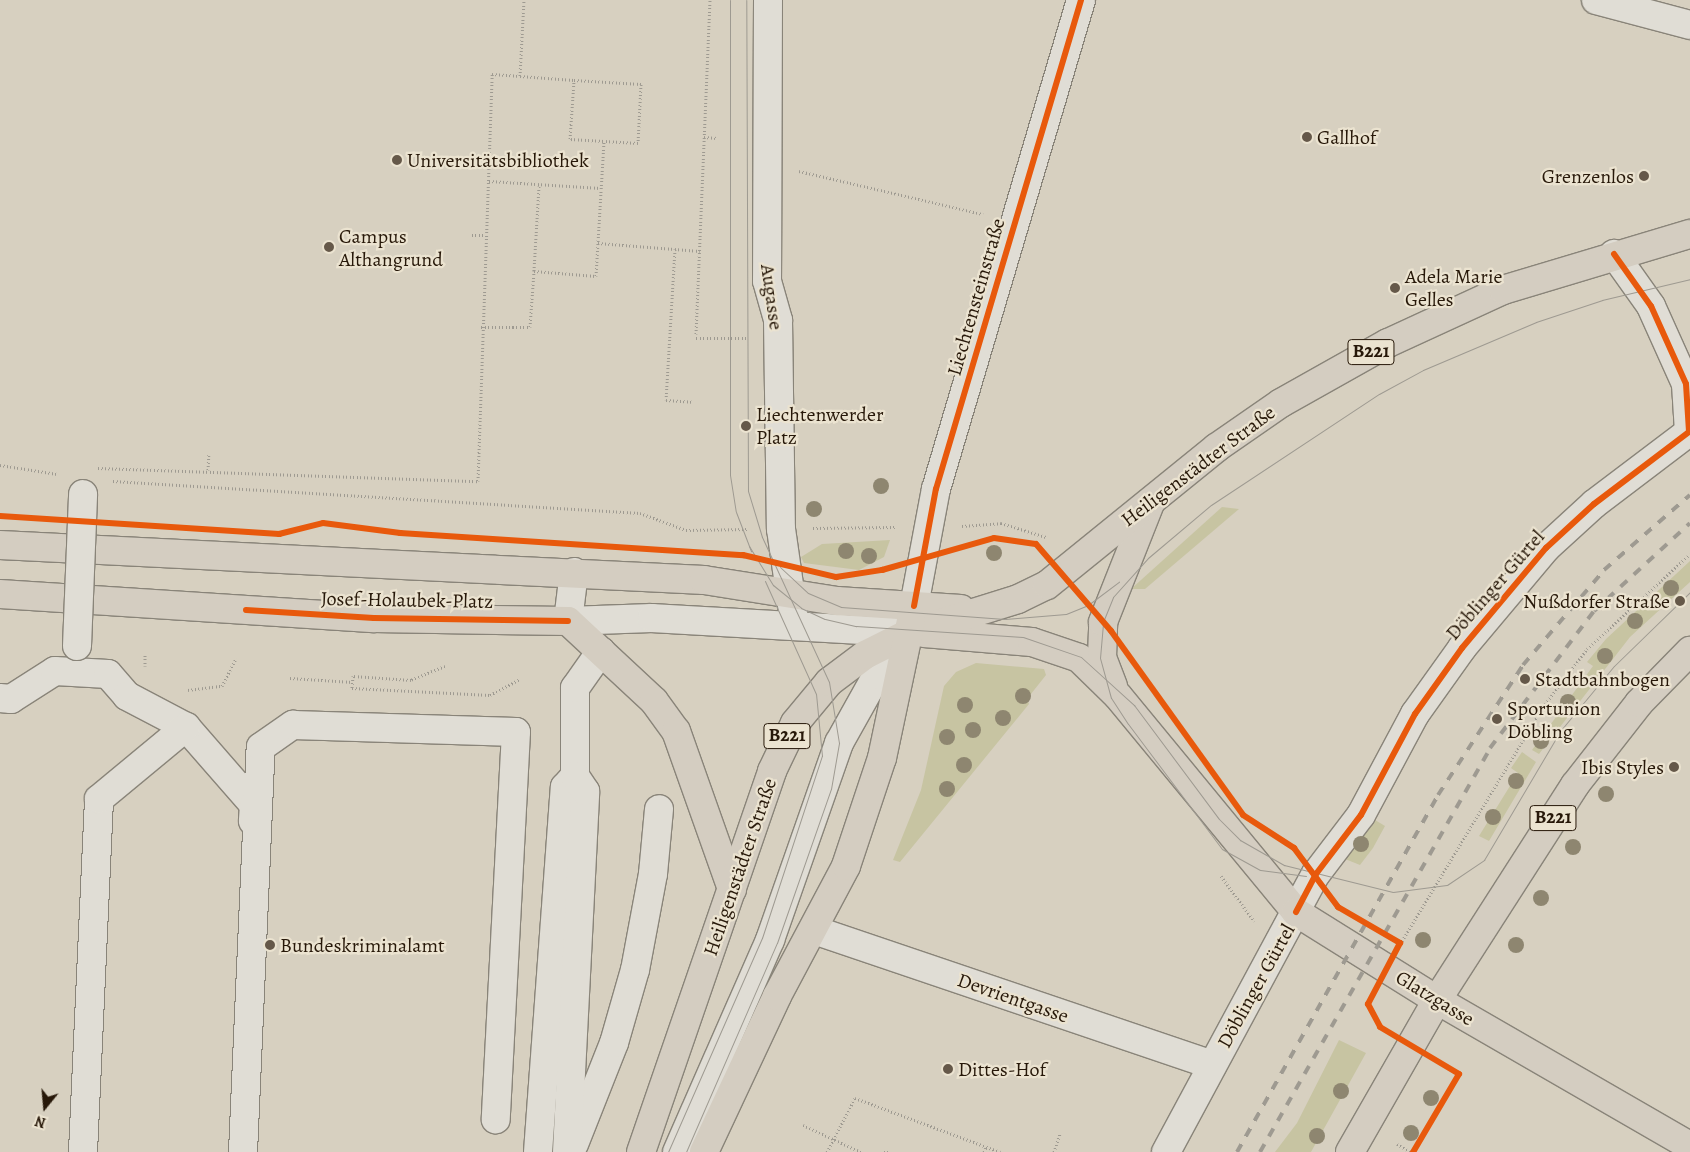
<!DOCTYPE html>
<html>
<head>
<meta charset="utf-8">
<style>
	body { margin:0 }
	#map { position:relative; width:1690px; height:1152px; overflow:hidden; background:#d7d0c0; font-family:Alegreya,serif }
	div>[style] { position:absolute }
	[style*='--x'] { left:calc(var(--x)*1px); top:calc(var(--y)*1px); width:calc(var(--w)*1px); rotate:calc(var(--a)*1deg) }
	.green>* { inset:0; background:#c7c4a2 }
	.path>* { height:3px; margin-top:-1.5px; transform-origin:0; background:repeating-linear-gradient(90deg,#9e9a91 0 1px,transparent 0 3.5px) }
	.roads { filter:drop-shadow(1px 0 #898479) drop-shadow(-1px 0 #898479) drop-shadow(0 1px #898479) drop-shadow(0 -1px #898479) }
	.minor>* { height:28px; margin:-14px; padding:0 14px; transform-origin:14px; border-radius:14px; background:#e0ddd5 }
	.major>* { height:28px; margin:-14px; padding:0 14px; transform-origin:14px; border-radius:14px; background:#d4cdc1 }
	.tram>* { height:1px; margin:-0.5px; padding:0 0.5px; transform-origin:0.5px; border-radius:0.5px; background:#9e9a91 }
	.rail>* { height:4px; margin-top:-2px; transform-origin:0; background:repeating-linear-gradient(90deg,#9e9a91 0 9px,transparent 0 18px) }
	.bridges { filter:drop-shadow(1px 0 #898479) drop-shadow(-1px 0 #898479) drop-shadow(0 1px #898479) drop-shadow(0 -1px #898479) }
	.minor-bridge>* { height:28px; margin:-14px; padding:0 14px; transform-origin:14px; border-radius:14px; background:#e0ddd5 }
	.cycleway>* { height:6px; margin:-3px; padding:0 3px; transform-origin:3px; border-radius:3px; background:#e8590c }
	.trees>* { width:16px; height:16px; margin:-8px; border-radius:50%; background:#8e8670 }
	.dots>* { width:14px; height:14px; translate:-50% -50%; box-sizing:border-box; border:2px solid #ebe3d0; border-radius:50% }
	span { translate:-50% -50%; white-space:nowrap; text-align:center; line-height:1.15; -webkit-text-stroke:4.5px #ebe3d0; paint-order:stroke }
	.shield-label span { padding:1px 4px; background:#ebe3d0; border:1px solid; border-radius:4px; -webkit-text-stroke-width:0 }
	.shield-label { font-size:19px; color:#271809; font-weight:700 }
	.poi-label { font-size:20px; color:#271809 }
	.left { translate:0 -50%; text-align:left }
	.right { translate:-100% -50%; text-align:right }
	.street-label { font-size:20px; color:#271809 }
	.north { position:absolute; left:20px; top:1082px; width:50px; height:50px; -webkit-text-stroke:4px #ebe3d0; paint-order:stroke; rotate:197deg; font-size:14px; font-weight:700; line-height:20px; text-align:center; color:#271809 }
	.north::after { content:''; display:block; margin:auto; width:18px; height:22px; background:#271809; clip-path:polygon(50% 0,100% 100%,50% 72%,0 100%) }
</style>
</head>
<body>
<div id="map">
	<div class="green">
		<div style="clip-path:polygon(1222px 507px,1239px 509px,1145px 589px,1131px 589px)"></div>
		<div style="clip-path:polygon(890px 540px,884px 557px,859px 570px,804px 563px,801px 557px,822px 544px)"></div>
		<div style="clip-path:polygon(1690px 561px,1690px 582px,1630px 637px,1539px 754px,1532px 750px,1593px 666px,1587px 662px,1606px 639px)"></div>
		<div style="clip-path:polygon(976px 663px,1044px 669px,1046px 675px,1027px 699px,1029px 704px,900px 862px,893px 860px,921px 790px,944px 686px,956px 672px)"></div>
		<div style="clip-path:polygon(1522px 752px,1536px 762px,1489px 841px,1479px 836px,1518px 773px,1511px 768px)"></div>
		<div style="clip-path:polygon(1375px 820px,1385px 826px,1373px 848px,1360px 865px,1345px 859px)"></div>
		<div style="clip-path:polygon(1339px 1040px,1366px 1053px,1311px 1152px,1275px 1152px,1297px 1123px)"></div>
	</div>
	<div class="path">
		<div style="--x:520;--y:76;--w:54;--a:4.2"></div>
		<div style="--x:574;--y:80;--w:67;--a:3.4"></div>
		<div style="--x:641;--y:84;--w:59;--a:92.9"></div>
		<div style="--x:638;--y:143;--w:68;--a:-176.6"></div>
		<div style="--x:570;--y:139;--w:59;--a:-86.1"></div>
		<div style="--x:704;--y:137;--w:13;--a:4"></div>
		<div style="--x:799;--y:171;--w:189;--a:13.2"></div>
		<div style="--x:489;--y:181;--w:112;--a:3.6"></div>
		<div style="--x:539;--y:186;--w:85;--a:93.4"></div>
		<div style="--x:534;--y:271;--w:62;--a:4.6"></div>
		<div style="--x:596;--y:276;--w:135;--a:-86.6"></div>
		<div style="--x:472;--y:235;--w:14;--a:0"></div>
		<div style="--x:598;--y:243;--w:102;--a:4.5"></div>
		<div style="--x:675;--y:249;--w:151;--a:93.4"></div>
		<div style="--x:666;--y:400;--w:26;--a:4"></div>
		<div style="--x:481;--y:327;--w:49;--a:0"></div>
		<div style="--x:530;--y:327;--w:56;--a:-85.9"></div>
		<div style="--x:696;--y:334;--w:334;--a:-87.6"></div>
		<div style="--x:696;--y:338;--w:51;--a:0"></div>
		<div style="--x:0;--y:465;--w:58;--a:9"></div>
		<div style="--x:98;--y:468;--w:380;--a:2"></div>
		<div style="--x:478;--y:481;--w:407;--a:-88"></div>
		<div style="--x:492;--y:74;--w:28;--a:4"></div>
		<div style="--x:520;--y:76;--w:76;--a:-87"></div>
		<div style="--x:208;--y:470;--w:17;--a:-87"></div>
		<div style="--x:113;--y:481;--w:528;--a:3.47"></div>
		<div style="--x:640;--y:513;--w:49;--a:20.3"></div>
		<div style="--x:686;--y:530;--w:63;--a:-0.9"></div>
		<div style="--x:962;--y:526;--w:39;--a:-4"></div>
		<div style="--x:1001;--y:523;--w:47;--a:17.3"></div>
		<div style="--x:813;--y:528;--w:82;--a:-0.7"></div>
		<div style="--x:145;--y:655;--w:11;--a:90"></div>
		<div style="--x:445;--y:666;--w:37;--a:158"></div>
		<div style="--x:411;--y:680;--w:58;--a:-176.1"></div>
		<div style="--x:353;--y:676;--w:12;--a:95"></div>
		<div style="--x:352;--y:688;--w:138;--a:2.9"></div>
		<div style="--x:490;--y:695;--w:34;--a:-28"></div>
		<div style="--x:290;--y:678;--w:63;--a:3.6"></div>
		<div style="--x:188;--y:690;--w:34;--a:-7"></div>
		<div style="--x:222;--y:686;--w:31;--a:-63"></div>
		<div style="--x:1221;--y:876;--w:56;--a:53.7"></div>
		<div style="--x:1402;--y:941;--w:273;--a:-58.9"></div>
		<div style="--x:1543;--y:707;--w:73;--a:-52.8"></div>
		<div style="--x:1587;--y:649;--w:140;--a:-42.7"></div>
		<div style="--x:803;--y:1125;--w:64;--a:25"></div>
		<div style="--x:1397;--y:1144;--w:16;--a:30"></div>
		<div style="--x:827;--y:1152;--w:61;--a:-62.6"></div>
		<div style="--x:855;--y:1098;--w:155;--a:20.4"></div>
		<div style="--x:884;--y:1152;--w:7;--a:0"></div>
		<div style="--x:984;--y:1152;--w:5;--a:-68"></div>
		<div style="--x:1054;--y:1152;--w:20;--a:-72"></div>
	</div>
	<div class="roads">
		<div class="minor">
			<div style="--x:768;--y:0;--w:281;--a:90.2"></div>
			<div style="--x:767;--y:281;--w:41;--a:74.2"></div>
			<div style="--x:778;--y:320;--w:209;--a:89.2"></div>
			<div style="--x:781;--y:529;--w:98;--a:81.8"></div>
			<div style="--x:1596;--y:0;--w:97;--a:14.9"></div>
			<div style="--x:574;--y:572;--w:49;--a:97"></div>
			<div style="--x:568;--y:621;--w:84;--a:-2"></div>
			<div style="--x:652;--y:618;--w:257;--a:3.3"></div>
			<div style="--x:914;--y:606;--w:119;--a:-79.4"></div>
			<div style="--x:936;--y:489;--w:510;--a:-73.48"></div>
			<div style="--x:0;--y:698;--w:11;--a:5"></div>
			<div style="--x:11;--y:699;--w:52;--a:-32.5"></div>
			<div style="--x:55;--y:671;--w:53;--a:3.2"></div>
			<div style="--x:108;--y:674;--w:29;--a:49"></div>
			<div style="--x:127;--y:696;--w:67;--a:27.7"></div>
			<div style="--x:186;--y:727;--w:103;--a:48.9"></div>
			<div style="--x:254;--y:805;--w:16;--a:94"></div>
			<div style="--x:814;--y:930;--w:420;--a:18.7"></div>
			<div style="--x:574;--y:1144;--w:109;--a:-68.4"></div>
			<div style="--x:614;--y:1043;--w:76;--a:-74"></div>
			<div style="--x:635;--y:970;--w:98;--a:-79.4"></div>
			<div style="--x:653;--y:874;--w:65;--a:-84.7"></div>
			<div style="--x:83;--y:1152;--w:353;--a:-87.4"></div>
			<div style="--x:99;--y:799;--w:113;--a:-39.6"></div>
			<div style="--x:243;--y:1152;--w:405;--a:-87.5"></div>
			<div style="--x:261;--y:747;--w:39;--a:-35"></div>
			<div style="--x:293;--y:725;--w:223;--a:1.8"></div>
			<div style="--x:516;--y:732;--w:388;--a:93"></div>
			<div style="--x:538;--y:1152;--w:366;--a:-85.8"></div>
			<div style="--x:565;--y:787;--w:15;--a:-48"></div>
			<div style="--x:575;--y:776;--w:88;--a:-90"></div>
			<div style="--x:575;--y:688;--w:45;--a:-54.9"></div>
			<div style="--x:567;--y:1152;--w:361;--a:-87.1"></div>
			<div style="--x:585;--y:791;--w:18;--a:-124"></div>
			<div style="--x:677;--y:1152;--w:232;--a:-66.3"></div>
			<div style="--x:770;--y:940;--w:209;--a:-70.7"></div>
			<div style="--x:839;--y:743;--w:78;--a:-60.8"></div>
			<div style="--x:877;--y:675;--w:53;--a:-52.7"></div>
			<div style="--x:1166;--y:1152;--w:316;--a:-61.7"></div>
			<div style="--x:1316;--y:874;--w:74;--a:-52.7"></div>
			<div style="--x:1361;--y:815;--w:115;--a:-61.9"></div>
			<div style="--x:1415;--y:714;--w:81;--a:-54.5"></div>
			<div style="--x:1462;--y:648;--w:131;--a:-50"></div>
			<div style="--x:1546;--y:548;--w:65;--a:-42.5"></div>
			<div style="--x:1594;--y:504;--w:119;--a:-37.2"></div>
			<div style="--x:1689;--y:432;--w:48;--a:-93.6"></div>
			<div style="--x:1686;--y:384;--w:85;--a:-114.2"></div>
			<div style="--x:1651;--y:306;--w:64;--a:-125.4"></div>
		</div>
		<div class="major">
			<div style="--x:0;--y:545;--w:705;--a:2.85"></div>
			<div style="--x:704;--y:580;--w:135;--a:9"></div>
			<div style="--x:837;--y:601;--w:124;--a:3.7"></div>
			<div style="--x:0;--y:594;--w:375;--a:3.7"></div>
			<div style="--x:374;--y:618;--w:194;--a:0.9"></div>
			<div style="--x:568;--y:621;--w:117;--a:42.9"></div>
			<div style="--x:654;--y:701;--w:37;--a:54"></div>
			<div style="--x:676;--y:731;--w:168;--a:70.5"></div>
			<div style="--x:924;--y:633;--w:108;--a:4.8"></div>
			<div style="--x:1032;--y:642;--w:50;--a:18.8"></div>
			<div style="--x:1079;--y:658;--w:54;--a:44.3"></div>
			<div style="--x:1118;--y:696;--w:280;--a:50.5"></div>
			<div style="--x:1296;--y:912;--w:166;--a:32"></div>
			<div style="--x:1437;--y:1000;--w:292;--a:30"></div>
			<div style="--x:1113;--y:686;--w:30;--a:-111"></div>
			<div style="--x:1102;--y:658;--w:36;--a:-88"></div>
			<div style="--x:1103;--y:622;--w:128;--a:-68.4"></div>
			<div style="--x:641;--y:1152;--w:403;--a:-71"></div>
			<div style="--x:772;--y:771;--w:53;--a:-64.4"></div>
			<div style="--x:795;--y:723;--w:53;--a:-50.3"></div>
			<div style="--x:829;--y:682;--w:45;--a:-36.9"></div>
			<div style="--x:865;--y:655;--w:49;--a:-26.6"></div>
			<div style="--x:909;--y:633;--w:114;--a:-17.3"></div>
			<div style="--x:1018;--y:599;--w:32;--a:-26"></div>
			<div style="--x:1047;--y:585;--w:218;--a:-39"></div>
			<div style="--x:1216;--y:448;--w:79;--a:-34.7"></div>
			<div style="--x:1281;--y:403;--w:123;--a:-29.3"></div>
			<div style="--x:1388;--y:343;--w:127;--a:-24.7"></div>
			<div style="--x:1503;--y:290;--w:195;--a:-16.7"></div>
			<div style="--x:704;--y:1152;--w:172;--a:-64.9"></div>
			<div style="--x:777;--y:996;--w:147;--a:-62"></div>
			<div style="--x:846;--y:866;--w:114;--a:-71.6"></div>
			<div style="--x:882;--y:758;--w:141;--a:-78.1"></div>
			<div style="--x:1350;--y:1152;--w:175;--a:-60.2"></div>
			<div style="--x:1437;--y:1000;--w:255;--a:-57.3"></div>
			<div style="--x:1575;--y:785;--w:104;--a:-52"></div>
			<div style="--x:1639;--y:703;--w:73;--a:-45.6"></div>
		</div>
	</div>
	<div class="tram">
		<div style="--x:730;--y:0;--w:475;--a:90"></div>
		<div style="--x:730;--y:475;--w:37;--a:81"></div>
		<div style="--x:736;--y:512;--w:42;--a:69"></div>
		<div style="--x:749;--y:546;--w:46;--a:58.4"></div>
		<div style="--x:773;--y:585;--w:36;--a:39"></div>
		<div style="--x:801;--y:608;--w:26;--a:25"></div>
		<div style="--x:825;--y:619;--w:32;--a:13"></div>
		<div style="--x:856;--y:626;--w:167;--a:3.8"></div>
		<div style="--x:1023;--y:637;--w:61;--a:19"></div>
		<div style="--x:1081;--y:657;--w:72;--a:42.2"></div>
		<div style="--x:1134;--y:705;--w:142;--a:53.3"></div>
		<div style="--x:1219;--y:819;--w:30;--a:45"></div>
		<div style="--x:1240;--y:840;--w:51;--a:29.6"></div>
		<div style="--x:1284;--y:865;--w:112;--a:13.9"></div>
		<div style="--x:1393;--y:892;--w:54;--a:-7.4"></div>
		<div style="--x:1447;--y:885;--w:45;--a:-34"></div>
		<div style="--x:1484;--y:860;--w:151;--a:-59.4"></div>
		<div style="--x:1561;--y:730;--w:83;--a:-50.4"></div>
		<div style="--x:1614;--y:666;--w:106;--a:-44.2"></div>
		<div style="--x:780;--y:567;--w:38;--a:43"></div>
		<div style="--x:808;--y:593;--w:36;--a:23"></div>
		<div style="--x:841;--y:607;--w:164;--a:4.2"></div>
		<div style="--x:1005;--y:619;--w:61;--a:-4.7"></div>
		<div style="--x:1066;--y:614;--w:24;--a:-22"></div>
		<div style="--x:1088;--y:605;--w:39;--a:-37"></div>
		<div style="--x:1306;--y:876;--w:46;--a:-172.6"></div>
		<div style="--x:1260;--y:870;--w:43;--a:-151.1"></div>
		<div style="--x:1222;--y:849;--w:156;--a:-126.9"></div>
		<div style="--x:1128;--y:724;--w:31;--a:-123"></div>
		<div style="--x:1111;--y:698;--w:41;--a:-105.4"></div>
		<div style="--x:1100;--y:658;--w:36;--a:-85"></div>
		<div style="--x:1103;--y:622;--w:27;--a:-68"></div>
		<div style="--x:1113;--y:597;--w:52;--a:-48.1"></div>
		<div style="--x:1148;--y:558;--w:82;--a:-40.1"></div>
		<div style="--x:1211;--y:505;--w:201;--a:-33.5"></div>
		<div style="--x:1379;--y:394;--w:50;--a:-28.6"></div>
		<div style="--x:1423;--y:370;--w:123;--a:-23"></div>
		<div style="--x:1536;--y:322;--w:70;--a:-18.4"></div>
		<div style="--x:1602;--y:300;--w:90;--a:-13.4"></div>
		<div style="--x:668;--y:1152;--w:234;--a:-66.3"></div>
		<div style="--x:762;--y:938;--w:192;--a:-71.8"></div>
		<div style="--x:822;--y:756;--w:62;--a:-95.5"></div>
		<div style="--x:816;--y:694;--w:124;--a:-114.3"></div>
		<div style="--x:686;--y:1152;--w:228;--a:-66.5"></div>
		<div style="--x:777;--y:943;--w:163;--a:-70.7"></div>
		<div style="--x:831;--y:789;--w:47;--a:-80.1"></div>
		<div style="--x:839;--y:743;--w:62;--a:-99.3"></div>
		<div style="--x:829;--y:682;--w:160;--a:-114.8"></div>
		<div style="--x:762;--y:537;--w:48;--a:-106.9"></div>
		<div style="--x:748;--y:491;--w:491;--a:-90.2"></div>
	</div>
	<div class="rail">
		<div style="--x:1237;--y:1152;--w:410;--a:-60.6"></div>
		<div style="--x:1438;--y:795;--w:155;--a:-56.8"></div>
		<div style="--x:1523;--y:665;--w:125;--a:-49.5"></div>
		<div style="--x:1604;--y:570;--w:114;--a:-41.1"></div>
		<div style="--x:1260;--y:1152;--w:465;--a:-60.3"></div>
		<div style="--x:1490;--y:748;--w:172;--a:-52.8"></div>
		<div style="--x:1594;--y:611;--w:130;--a:-42.5"></div>
	</div>
	<div class="bridges">
		<div class="minor-bridge">
			<div style="--x:77;--y:646;--w:152;--a:-87.7"></div>
		</div>
	</div>
	<div class="cycleway">
		<div style="--x:1614;--y:254;--w:64;--a:54.6"></div>
		<div style="--x:1651;--y:306;--w:85;--a:65.8"></div>
		<div style="--x:1686;--y:384;--w:48;--a:86.4"></div>
		<div style="--x:0;--y:516;--w:280;--a:3.7"></div>
		<div style="--x:279;--y:534;--w:45;--a:-14"></div>
		<div style="--x:323;--y:523;--w:78;--a:7.4"></div>
		<div style="--x:400;--y:533;--w:344;--a:3.7"></div>
		<div style="--x:743;--y:555;--w:96;--a:13.3"></div>
		<div style="--x:836;--y:577;--w:47;--a:-8.7"></div>
		<div style="--x:882;--y:570;--w:116;--a:-15.9"></div>
		<div style="--x:994;--y:538;--w:42;--a:8.1"></div>
		<div style="--x:1036;--y:544;--w:115;--a:49.2"></div>
		<div style="--x:1111;--y:631;--w:226;--a:54.3"></div>
		<div style="--x:1243;--y:815;--w:61;--a:32.9"></div>
		<div style="--x:1294;--y:848;--w:74;--a:53.3"></div>
		<div style="--x:1338;--y:907;--w:72;--a:30.1"></div>
		<div style="--x:1400;--y:943;--w:69;--a:117.7"></div>
		<div style="--x:1368;--y:1004;--w:26;--a:62"></div>
		<div style="--x:1380;--y:1027;--w:92;--a:30.7"></div>
		<div style="--x:1459;--y:1074;--w:91;--a:120.5"></div>
		<div style="--x:914;--y:606;--w:119;--a:-79.4"></div>
		<div style="--x:936;--y:489;--w:510;--a:-73.48"></div>
		<div style="--x:246;--y:610;--w:128;--a:3.6"></div>
		<div style="--x:374;--y:618;--w:194;--a:0.9"></div>
		<div style="--x:1296;--y:912;--w:43;--a:-62.2"></div>
		<div style="--x:1316;--y:874;--w:74;--a:-52.7"></div>
		<div style="--x:1361;--y:815;--w:115;--a:-61.9"></div>
		<div style="--x:1415;--y:714;--w:81;--a:-54.5"></div>
		<div style="--x:1462;--y:648;--w:131;--a:-50"></div>
		<div style="--x:1546;--y:548;--w:65;--a:-42.5"></div>
		<div style="--x:1594;--y:504;--w:121;--a:-37.2"></div>
	</div>
	<div class="trees">
		<div style="left:881px;top:486px"></div>
		<div style="left:814px;top:509px"></div>
		<div style="left:846px;top:551px"></div>
		<div style="left:994px;top:553px"></div>
		<div style="left:869px;top:556px"></div>
		<div style="left:1671px;top:588px"></div>
		<div style="left:1635px;top:621px"></div>
		<div style="left:1605px;top:656px"></div>
		<div style="left:1023px;top:696px"></div>
		<div style="left:1568px;top:702px"></div>
		<div style="left:965px;top:705px"></div>
		<div style="left:1003px;top:718px"></div>
		<div style="left:973px;top:730px"></div>
		<div style="left:947px;top:737px"></div>
		<div style="left:1541px;top:741px"></div>
		<div style="left:964px;top:765px"></div>
		<div style="left:1516px;top:781px"></div>
		<div style="left:947px;top:789px"></div>
		<div style="left:1606px;top:794px"></div>
		<div style="left:1493px;top:817px"></div>
		<div style="left:1361px;top:844px"></div>
		<div style="left:1573px;top:847px"></div>
		<div style="left:1541px;top:898px"></div>
		<div style="left:1423px;top:940px"></div>
		<div style="left:1516px;top:945px"></div>
		<div style="left:1341px;top:1091px"></div>
		<div style="left:1431px;top:1098px"></div>
		<div style="left:1411px;top:1133px"></div>
		<div style="left:1317px;top:1136px"></div>
	</div>
	<div class="dots">
		<div style="left:1307px;top:137px;background:#655849"></div>
		<div style="left:397px;top:160px;background:#655849"></div>
		<div style="left:1644px;top:176px;background:#655849"></div>
		<div style="left:329px;top:247px;background:#655849"></div>
		<div style="left:1395px;top:288px;background:#655849"></div>
		<div style="left:746px;top:426px;background:#655849"></div>
		<div style="left:1680px;top:601px;background:#655849"></div>
		<div style="left:1525px;top:679px;background:#655849"></div>
		<div style="left:1497px;top:719px;background:#655849"></div>
		<div style="left:1674px;top:767px;background:#655849"></div>
		<div style="left:270px;top:945px;background:#655849"></div>
		<div style="left:948px;top:1069px;background:#655849"></div>
	</div>
	<div class="shield-label">
		<span style="left:1371px;top:352px">B221</span>
		<span style="left:787px;top:736px">B221</span>
		<span style="left:1553px;top:818px">B221</span>
	</div>
	<div class="poi-label">
		<span class="left" style="left:1317px;top:137px">Gallhof</span>
		<span class="left" style="left:407px;top:160px">Universitätsbibliothek</span>
		<span class="right" style="left:1634px;top:176px">Grenzenlos</span>
		<span class="left" style="left:339px;top:248px">Campus<br>Althangrund</span>
		<span class="left" style="left:1405px;top:288px">Adela Marie<br>Gelles</span>
		<span class="left" style="left:756px;top:426px">Liechtenwerder<br>Platz</span>
		<span class="right" style="left:1670px;top:601px">Nußdorfer Straße</span>
		<span class="left" style="left:1535px;top:679px">Stadtbahnbogen</span>
		<span class="left" style="left:1507px;top:720px">Sportunion<br>Döbling</span>
		<span class="right" style="left:1664px;top:767px">Ibis Styles</span>
		<span class="left" style="left:280px;top:945px">Bundeskriminalamt</span>
		<span class="left" style="left:958px;top:1069px">Dittes-Hof</span>
	</div>
	<div class="street-label">
		<span style="left:772px;top:297px;rotate:82deg">Augasse</span>
		<span style="left:976px;top:297px;rotate:-74deg">Liechtensteinstraße</span>
		<span style="left:1198px;top:466px;rotate:-37deg">Heiligenstädter Straße</span>
		<span style="left:1495px;top:585px;rotate:-49deg">Döblinger Gürtel</span>
		<span style="left:407px;top:600px;rotate:1deg">Josef-Holaubek-Platz</span>
		<span style="left:740px;top:867px;rotate:-71deg">Heiligenstädter Straße</span>
		<span style="left:1256px;top:986px;rotate:-61deg">Döblinger Gürtel</span>
		<span style="left:1013px;top:998px;rotate:19deg">Devrientgasse</span>
		<span style="left:1435px;top:998px;rotate:31deg">Glatzgasse</span>
	</div>
	<div class="north">N</div>
</div>
</body>
</html>
